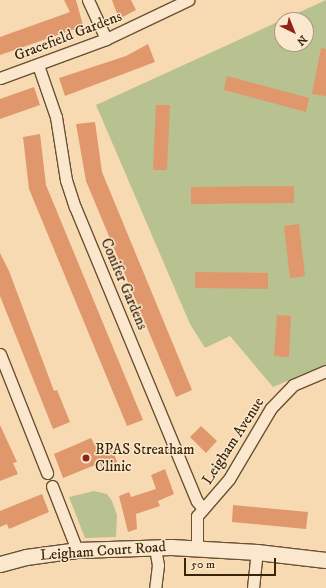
<!DOCTYPE html>
<html>
<head>
<meta charset="utf-8">
<style>
	body { margin:0 }
	#map { position:relative; width:326px; height:588px; overflow:hidden; background:#f8dab2; font-family:"IM FELL DW Pica",serif }
	div>[style] { position:absolute }
	[style*='--x'] { left:calc(var(--x)*1px); top:calc(var(--y)*1px); width:calc(var(--w)*1px); rotate:calc(var(--a)*1deg) }
	.green>* { inset:0; background:#b8c190 }
	.building>* { inset:0; background:#e0976b }
	.roads { filter:drop-shadow(1px 0 #685232) drop-shadow(-1px 0 #685232) drop-shadow(0 1px #685232) drop-shadow(0 -1px #685232) }
	.street>* { height:11px; margin:-5.5px; padding:0 5.5px; transform-origin:5.5px; border-radius:5.5px; background:#fae7cd }
	.secondary>* { height:15px; margin:-7.5px; padding:0 7.5px; transform-origin:7.5px; border-radius:7.5px; background:#fae7cd }
	.dots>* { width:11px; height:11px; translate:-50% -50%; box-sizing:border-box; border:2px solid #fae7cd; border-radius:50% }
	span { translate:-50% -50%; white-space:nowrap; text-align:center; line-height:1.15; -webkit-text-stroke:3px #fae7cd; paint-order:stroke }
	.street-label { font-size:15px; color:#382407 }
	.poi-label { font-size:15px; color:#382407 }
	.left { translate:0 -50%; text-align:left }
	.north { position:absolute; left:274px; top:12px; width:40px; height:40px; box-sizing:border-box; background:#fae7cd; border:1px solid #ac997e; border-radius:50%; rotate:137deg; font-size:11px; font-weight:700; line-height:16px; text-align:center; color:#382407 }
	.north::after { content:''; display:block; margin:auto; width:14px; height:18px; background:#8f2418; clip-path:polygon(50% 0,100% 100%,50% 72%,0 100%) }
	.scale { position:absolute; left:184px; top:558px; width:92px; height:18px; box-sizing:border-box; border:2px solid #382407; border-top:0; padding-left:5px; font-size:12px; line-height:14px; white-space:nowrap; color:#382407; -webkit-text-stroke:3px #fae7cd; paint-order:stroke }
</style>
</head>
<body>
<div id="map">
	<div class="green">
		<div style="clip-path:polygon(evenodd,326px 0,326px 365px,273px 387px,230px 336px,205px 348px,190px 324px,96px 105px,326px 0,282px 20px,306px 20px,306px 44px,282px 44px,282px 20px)"></div>
		<div style="clip-path:polygon(94px 491px,107px 494px,112px 501px,117px 515px,116px 537px,85px 538px,69px 497px)"></div>
	</div>
	<div class="building">
		<div style="clip-path:polygon(64px 0,76px 0,84px 29px,80px 31px,78px 28px,0 55px,0 37px,70px 12px)"></div>
		<div style="clip-path:polygon(112px 0,131px 0,136px 10px,119px 19px)"></div>
		<div style="clip-path:polygon(148px 44px,155px 62px,65px 96px,59px 78px,126px 56px)"></div>
		<div style="clip-path:polygon(321px 48px,326px 49px,326px 96px,312px 94px)"></div>
		<div style="clip-path:polygon(227px 76px,309px 98px,306px 112px,224px 90px)"></div>
		<div style="clip-path:polygon(34px 87px,40px 105px,0 119px,0 99px)"></div>
		<div style="clip-path:polygon(156px 105px,170px 105px,167px 170px,153px 170px)"></div>
		<div style="clip-path:polygon(95px 122px,102px 172px,192px 390px,176px 397px,86px 181px,76px 124px)"></div>
		<div style="clip-path:polygon(40px 134px,46px 185px,143px 420px,127px 426px,29px 189px,23px 137px)"></div>
		<div style="clip-path:polygon(294px 186px,294px 203px,191px 204px,191px 187px)"></div>
		<div style="clip-path:polygon(299px 224px,305px 276px,290px 278px,284px 226px)"></div>
		<div style="clip-path:polygon(0 253px,9px 271px,54px 391px,57px 390px,70px 422px,53px 429px,0 296px)"></div>
		<div style="clip-path:polygon(195px 272px,268px 273px,268px 289px,195px 288px)"></div>
		<div style="clip-path:polygon(277px 315px,291px 316px,289px 357px,274px 356px)"></div>
		<div style="clip-path:polygon(0 425px,17px 462px,13px 463px,18px 474px,0 481px)"></div>
		<div style="clip-path:polygon(201px 426px,217px 441px,206px 453px,190px 437px)"></div>
		<div style="clip-path:polygon(91px 438px,100px 454px,112px 449px,117px 462px,102px 469px,100px 463px,63px 478px,54px 454px)"></div>
		<div style="clip-path:polygon(165px 469px,174px 494px,158px 501px,160px 506px,136px 514px,137px 529px,128px 532px,119px 496px,129px 492px,131px 497px,156px 489px,151px 475px)"></div>
		<div style="clip-path:polygon(42px 494px,49px 512px,9px 529px,7px 524px,0 527px,0 511px)"></div>
		<div style="clip-path:polygon(233px 505px,308px 512px,306px 529px,232px 522px)"></div>
	</div>
	<div class="roads">
		<div class="street">
			<div style="--x:88;--y:0;--w:43;--a:65.2"></div>
			<div style="--x:38;--y:65;--w:55;--a:70.9"></div>
			<div style="--x:56;--y:117;--w:64;--a:81"></div>
			<div style="--x:66;--y:180;--w:28;--a:72"></div>
			<div style="--x:75;--y:207;--w:318;--a:67.5"></div>
			<div style="--x:197;--y:501;--w:10;--a:53"></div>
			<div style="--x:0;--y:78;--w:113;--a:-20.2"></div>
			<div style="--x:106;--y:39;--w:91;--a:-25.4"></div>
			<div style="--x:0;--y:354;--w:128;--a:68.4"></div>
			<div style="--x:52;--y:486;--w:69;--a:68.7"></div>
			<div style="--x:155;--y:548;--w:17;--a:80"></div>
			<div style="--x:158;--y:565;--w:23;--a:97"></div>
			<div style="--x:197;--y:548;--w:32;--a:-90"></div>
			<div style="--x:197;--y:516;--w:49;--a:-49.1"></div>
			<div style="--x:229;--y:479;--w:82;--a:-59.4"></div>
			<div style="--x:271;--y:408;--w:32;--a:-46"></div>
			<div style="--x:293;--y:385;--w:36;--a:-23"></div>
			<div style="--x:253;--y:588;--w:36;--a:-84"></div>
		</div>
		<div class="secondary">
			<div style="--x:0;--y:564;--w:27;--a:-15"></div>
			<div style="--x:26;--y:557;--w:51;--a:-7.8"></div>
			<div style="--x:77;--y:550;--w:94;--a:-1.8"></div>
			<div style="--x:171;--y:547;--w:86;--a:3.3"></div>
			<div style="--x:257;--y:552;--w:69;--a:6.6"></div>
		</div>
	</div>
	<div class="dots">
		<div style="left:86px;top:458px;background:#8f2418"></div>
	</div>
	<div class="street-label">
		<span style="left:68px;top:36px;rotate:-21deg">Gracefield Gardens</span>
		<span style="left:124px;top:284px;rotate:67deg">Conifer Gardens</span>
		<span style="left:233px;top:441px;rotate:-57deg">Leigham Avenue</span>
		<span style="left:103px;top:551px;rotate:-4deg">Leigham Court Road</span>
	</div>
	<div class="poi-label">
		<span class="left" style="left:95px;top:458px">BPAS Streatham<br>Clinic</span>
	</div>
	<div class="north">N</div>
	<div class="scale">50 m</div>
</div>
</body>
</html>
